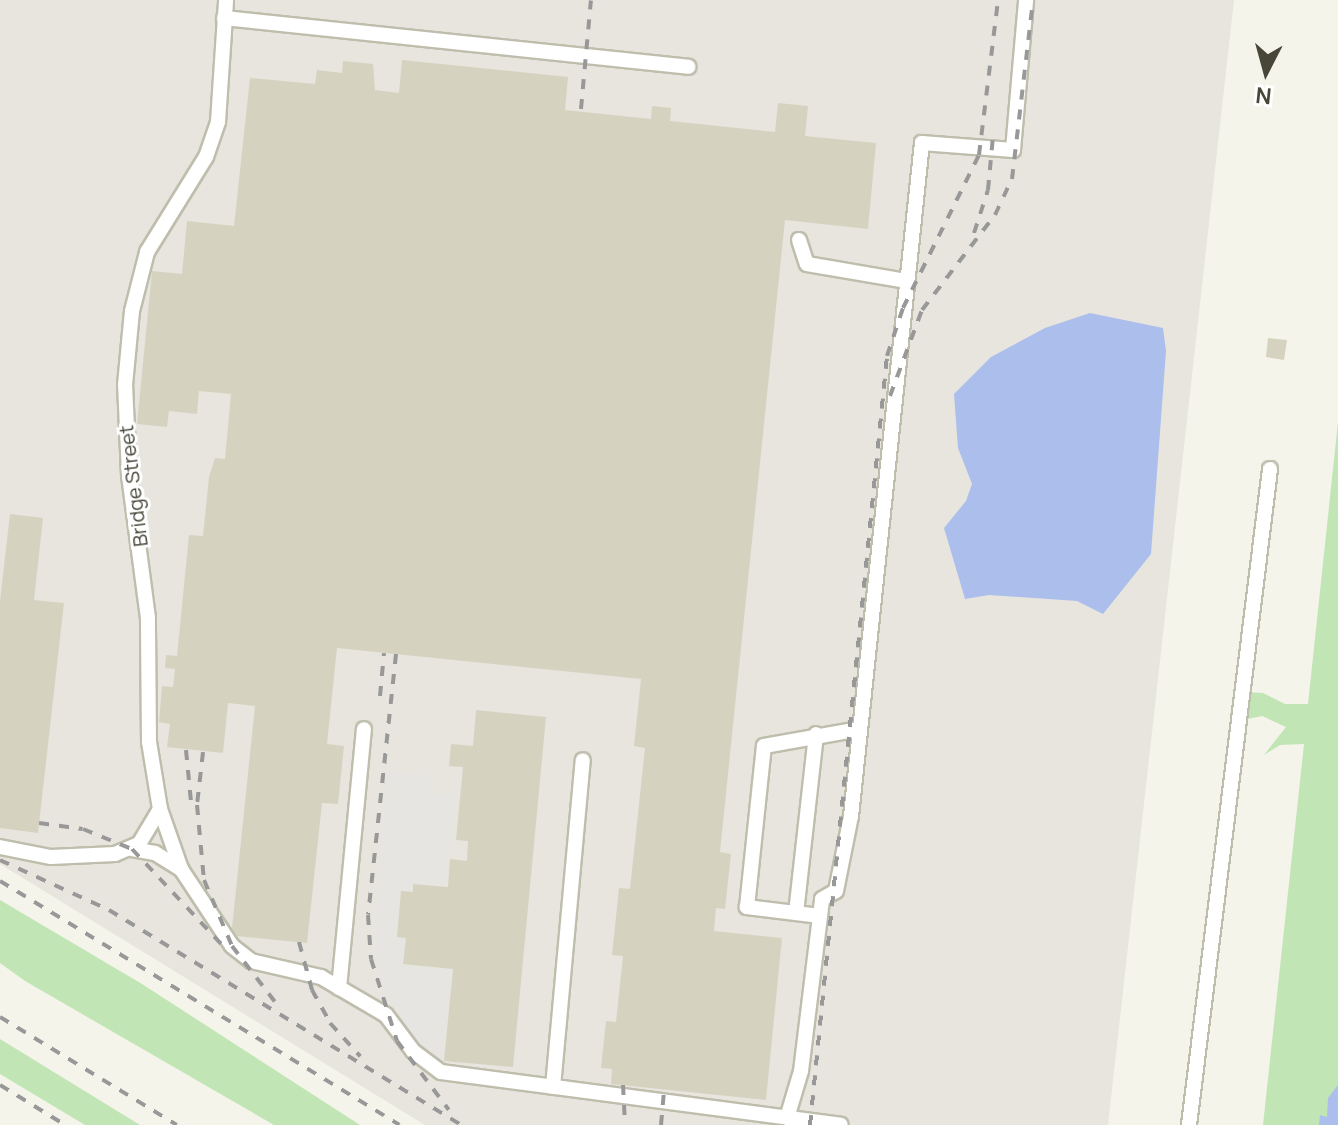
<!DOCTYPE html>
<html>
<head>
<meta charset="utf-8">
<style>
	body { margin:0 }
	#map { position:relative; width:1338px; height:1125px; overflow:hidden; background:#f4f4ea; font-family:Manrope,sans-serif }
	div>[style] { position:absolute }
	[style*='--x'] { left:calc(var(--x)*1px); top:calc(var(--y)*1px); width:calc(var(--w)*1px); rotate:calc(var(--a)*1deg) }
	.industrial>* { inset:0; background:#e7e5de }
	.green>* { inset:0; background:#c2e5b6 }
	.parking>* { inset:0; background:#e6e5e1 }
	.water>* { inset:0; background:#abbeec }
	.building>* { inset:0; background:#d5d3c0 }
	.roads { filter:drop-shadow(2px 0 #bfbead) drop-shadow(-2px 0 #bfbead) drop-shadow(0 2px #bfbead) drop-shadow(0 -2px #bfbead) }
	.minor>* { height:14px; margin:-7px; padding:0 7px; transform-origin:7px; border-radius:7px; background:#fff }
	.rail>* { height:4px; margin-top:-2px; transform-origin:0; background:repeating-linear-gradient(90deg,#989898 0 10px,transparent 0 20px) }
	span { translate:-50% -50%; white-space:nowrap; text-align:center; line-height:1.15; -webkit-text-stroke:6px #fff; paint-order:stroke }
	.street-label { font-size:20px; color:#474639 }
	.north { position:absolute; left:1226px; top:32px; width:80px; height:80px; -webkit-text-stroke:6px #fff; paint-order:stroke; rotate:186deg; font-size:22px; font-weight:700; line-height:32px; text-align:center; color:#474639 }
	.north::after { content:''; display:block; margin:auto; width:28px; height:36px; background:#474639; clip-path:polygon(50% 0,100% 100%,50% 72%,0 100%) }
</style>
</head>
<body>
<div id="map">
	<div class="industrial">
		<div style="clip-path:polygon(0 0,1234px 0,1108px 1125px,425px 1125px,0 864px)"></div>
	</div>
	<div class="green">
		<div style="clip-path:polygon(1338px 422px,1338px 1125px,1263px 1125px,1304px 744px,1280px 745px,1264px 755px,1286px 727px,1262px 716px,1243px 720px,1246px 692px,1263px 693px,1285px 704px,1308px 704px)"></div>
		<div style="clip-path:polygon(0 900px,142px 984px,360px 1125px,274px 1125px,25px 981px,0 963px)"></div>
		<div style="clip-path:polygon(0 1039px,140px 1125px,85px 1125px,0 1074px)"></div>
	</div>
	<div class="parking">
		<div style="clip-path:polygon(387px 771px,432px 776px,430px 793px,455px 796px,446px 886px,413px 883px,411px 891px,401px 890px,396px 937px,405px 939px,403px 965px,439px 969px,442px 943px,454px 944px,442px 1066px,434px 1066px,394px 1016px,381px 980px,373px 927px)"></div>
	</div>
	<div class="water">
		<div style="clip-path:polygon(1090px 313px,1163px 328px,1166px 351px,1151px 554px,1103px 614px,1077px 601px,989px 595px,965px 599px,944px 528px,966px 501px,972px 484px,958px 448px,954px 394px,991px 357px,1045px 328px)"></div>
		<div style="clip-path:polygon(1338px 1085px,1338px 1125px,1319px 1125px,1320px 1115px,1327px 1117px,1328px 1098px)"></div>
	</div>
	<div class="building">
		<div style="clip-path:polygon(402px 60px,568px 77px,565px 110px,651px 119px,652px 106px,671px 108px,670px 121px,775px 132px,778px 103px,808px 106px,805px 136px,876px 143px,868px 229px,785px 220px,720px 852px,731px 854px,725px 909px,716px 908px,714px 931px,782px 938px,766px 1100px,611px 1084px,612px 1069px,601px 1068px,606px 1021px,616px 1022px,623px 956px,612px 955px,619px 888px,630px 889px,645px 748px,634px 746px,641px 679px,337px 648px,327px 744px,344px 746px,338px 804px,322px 803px,307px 943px,237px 936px,232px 928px,255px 706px,228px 703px,223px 753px,167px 747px,170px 724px,159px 722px,162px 686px,173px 687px,175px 669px,165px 668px,166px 655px,177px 656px,189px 535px,203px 536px,209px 477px,215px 458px,225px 459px,231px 394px,199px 391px,197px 414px,169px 411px,167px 427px,137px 424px,152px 271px,182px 274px,187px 221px,234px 226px,250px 78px,315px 84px,317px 70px,342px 73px,343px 61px,373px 64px,375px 90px,399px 93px)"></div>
		<div style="clip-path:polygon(1268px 338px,1287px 340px,1284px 360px,1266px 357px)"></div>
		<div style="clip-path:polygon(10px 514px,43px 518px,34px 600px,64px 603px,38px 833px,0 828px,0 601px)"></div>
		<div style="clip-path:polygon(476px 710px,546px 717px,513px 1067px,444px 1061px,453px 969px,403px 964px,406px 938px,397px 937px,401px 891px,413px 892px,413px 884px,448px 887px,450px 859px,467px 861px,468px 841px,456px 840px,463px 767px,449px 766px,451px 744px,473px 746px)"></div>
	</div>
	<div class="roads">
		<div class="minor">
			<div style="--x:224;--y:18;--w:467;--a:6"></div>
			<div style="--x:799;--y:240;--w:25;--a:72"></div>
			<div style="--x:807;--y:264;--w:100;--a:9.7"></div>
			<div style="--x:160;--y:809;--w:64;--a:70.7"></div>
			<div style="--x:181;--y:869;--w:92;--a:56.5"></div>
			<div style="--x:232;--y:946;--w:24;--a:38"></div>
			<div style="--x:251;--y:961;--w:72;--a:12.9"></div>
			<div style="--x:321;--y:977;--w:75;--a:30.3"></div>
			<div style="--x:386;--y:1015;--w:45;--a:53.1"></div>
			<div style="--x:413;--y:1051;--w:35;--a:37"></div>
			<div style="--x:441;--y:1072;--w:403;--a:7.5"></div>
			<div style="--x:0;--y:847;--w:52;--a:11.1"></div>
			<div style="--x:51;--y:857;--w:64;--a:-2.7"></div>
			<div style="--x:115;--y:854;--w:26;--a:-23"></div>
			<div style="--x:139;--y:844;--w:41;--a:-59"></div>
			<div style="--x:160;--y:809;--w:68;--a:-99.3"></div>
			<div style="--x:149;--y:742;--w:124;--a:-90.5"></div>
			<div style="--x:148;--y:618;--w:144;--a:-97.6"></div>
			<div style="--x:129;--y:475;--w:90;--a:-92.5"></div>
			<div style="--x:125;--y:385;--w:74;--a:-84.6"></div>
			<div style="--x:132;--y:311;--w:61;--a:-75.7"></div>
			<div style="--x:147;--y:252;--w:112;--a:-58.2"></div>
			<div style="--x:206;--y:157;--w:37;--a:-71"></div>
			<div style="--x:218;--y:122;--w:122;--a:-86.2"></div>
			<div style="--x:132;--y:849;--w:23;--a:10"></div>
			<div style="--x:155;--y:853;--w:31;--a:32"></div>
			<div style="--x:796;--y:913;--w:180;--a:-83.6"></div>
			<div style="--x:820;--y:916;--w:74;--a:-173"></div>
			<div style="--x:747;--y:907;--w:162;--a:-84"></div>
			<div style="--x:764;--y:746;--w:97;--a:-10.1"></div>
			<div style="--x:339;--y:988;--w:260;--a:-84.5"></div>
			<div style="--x:553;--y:1087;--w:328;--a:-84.8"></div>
			<div style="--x:787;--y:1118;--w:49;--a:-73.4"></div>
			<div style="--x:801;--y:1071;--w:173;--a:-83"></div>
			<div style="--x:822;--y:899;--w:16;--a:-30"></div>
			<div style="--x:836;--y:891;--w:76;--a:-78.7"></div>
			<div style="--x:851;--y:816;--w:677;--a:-83.98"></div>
			<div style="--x:922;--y:143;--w:91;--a:4.4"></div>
			<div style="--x:1013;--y:150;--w:151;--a:-85"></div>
			<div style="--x:1189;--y:1125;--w:661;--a:-82.96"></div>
		</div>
	</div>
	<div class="rail">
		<div style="--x:581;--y:109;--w:109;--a:-84.8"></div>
		<div style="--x:974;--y:233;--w:45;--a:-72"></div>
		<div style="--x:988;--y:190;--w:54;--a:-84.7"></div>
		<div style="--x:890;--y:396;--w:92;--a:-69.6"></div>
		<div style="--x:922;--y:310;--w:120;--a:-52.5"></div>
		<div style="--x:995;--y:215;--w:40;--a:-65"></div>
		<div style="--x:1012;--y:179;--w:180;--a:-83.3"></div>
		<div style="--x:396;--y:654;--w:262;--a:96.1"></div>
		<div style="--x:368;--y:915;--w:44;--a:86.1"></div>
		<div style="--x:371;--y:959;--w:86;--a:72.4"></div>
		<div style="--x:397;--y:1041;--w:86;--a:53"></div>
		<div style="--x:380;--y:696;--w:43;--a:-84.7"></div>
		<div style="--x:186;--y:750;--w:52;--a:84.5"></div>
		<div style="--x:203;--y:752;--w:53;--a:96.5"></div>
		<div style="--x:197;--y:805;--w:75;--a:84.7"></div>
		<div style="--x:204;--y:880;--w:72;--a:67"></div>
		<div style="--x:232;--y:946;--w:77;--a:52.4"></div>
		<div style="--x:39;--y:823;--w:44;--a:7.8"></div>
		<div style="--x:83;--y:829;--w:53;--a:22.2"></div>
		<div style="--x:132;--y:849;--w:137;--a:46.8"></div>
		<div style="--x:0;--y:860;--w:120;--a:24.6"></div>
		<div style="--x:109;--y:910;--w:412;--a:31.4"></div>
		<div style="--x:0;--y:881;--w:468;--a:31.4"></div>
		<div style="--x:299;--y:942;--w:50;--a:74.8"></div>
		<div style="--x:312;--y:990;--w:38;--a:61"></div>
		<div style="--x:330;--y:1023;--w:45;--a:47.7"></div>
		<div style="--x:0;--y:1017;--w:207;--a:31.4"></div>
		<div style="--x:0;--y:1085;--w:76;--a:31.6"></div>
		<div style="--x:623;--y:1085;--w:40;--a:87.1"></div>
		<div style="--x:661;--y:1125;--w:36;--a:-85"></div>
		<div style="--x:810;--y:1125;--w:773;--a:-84.28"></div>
		<div style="--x:887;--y:356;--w:51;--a:-71.6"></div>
		<div style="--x:903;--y:308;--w:171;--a:-63.6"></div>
		<div style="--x:979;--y:155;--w:156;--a:-83"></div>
	</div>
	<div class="street-label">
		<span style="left:133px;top:486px;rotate:-97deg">Bridge Street</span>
	</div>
	<div class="north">N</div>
</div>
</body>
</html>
